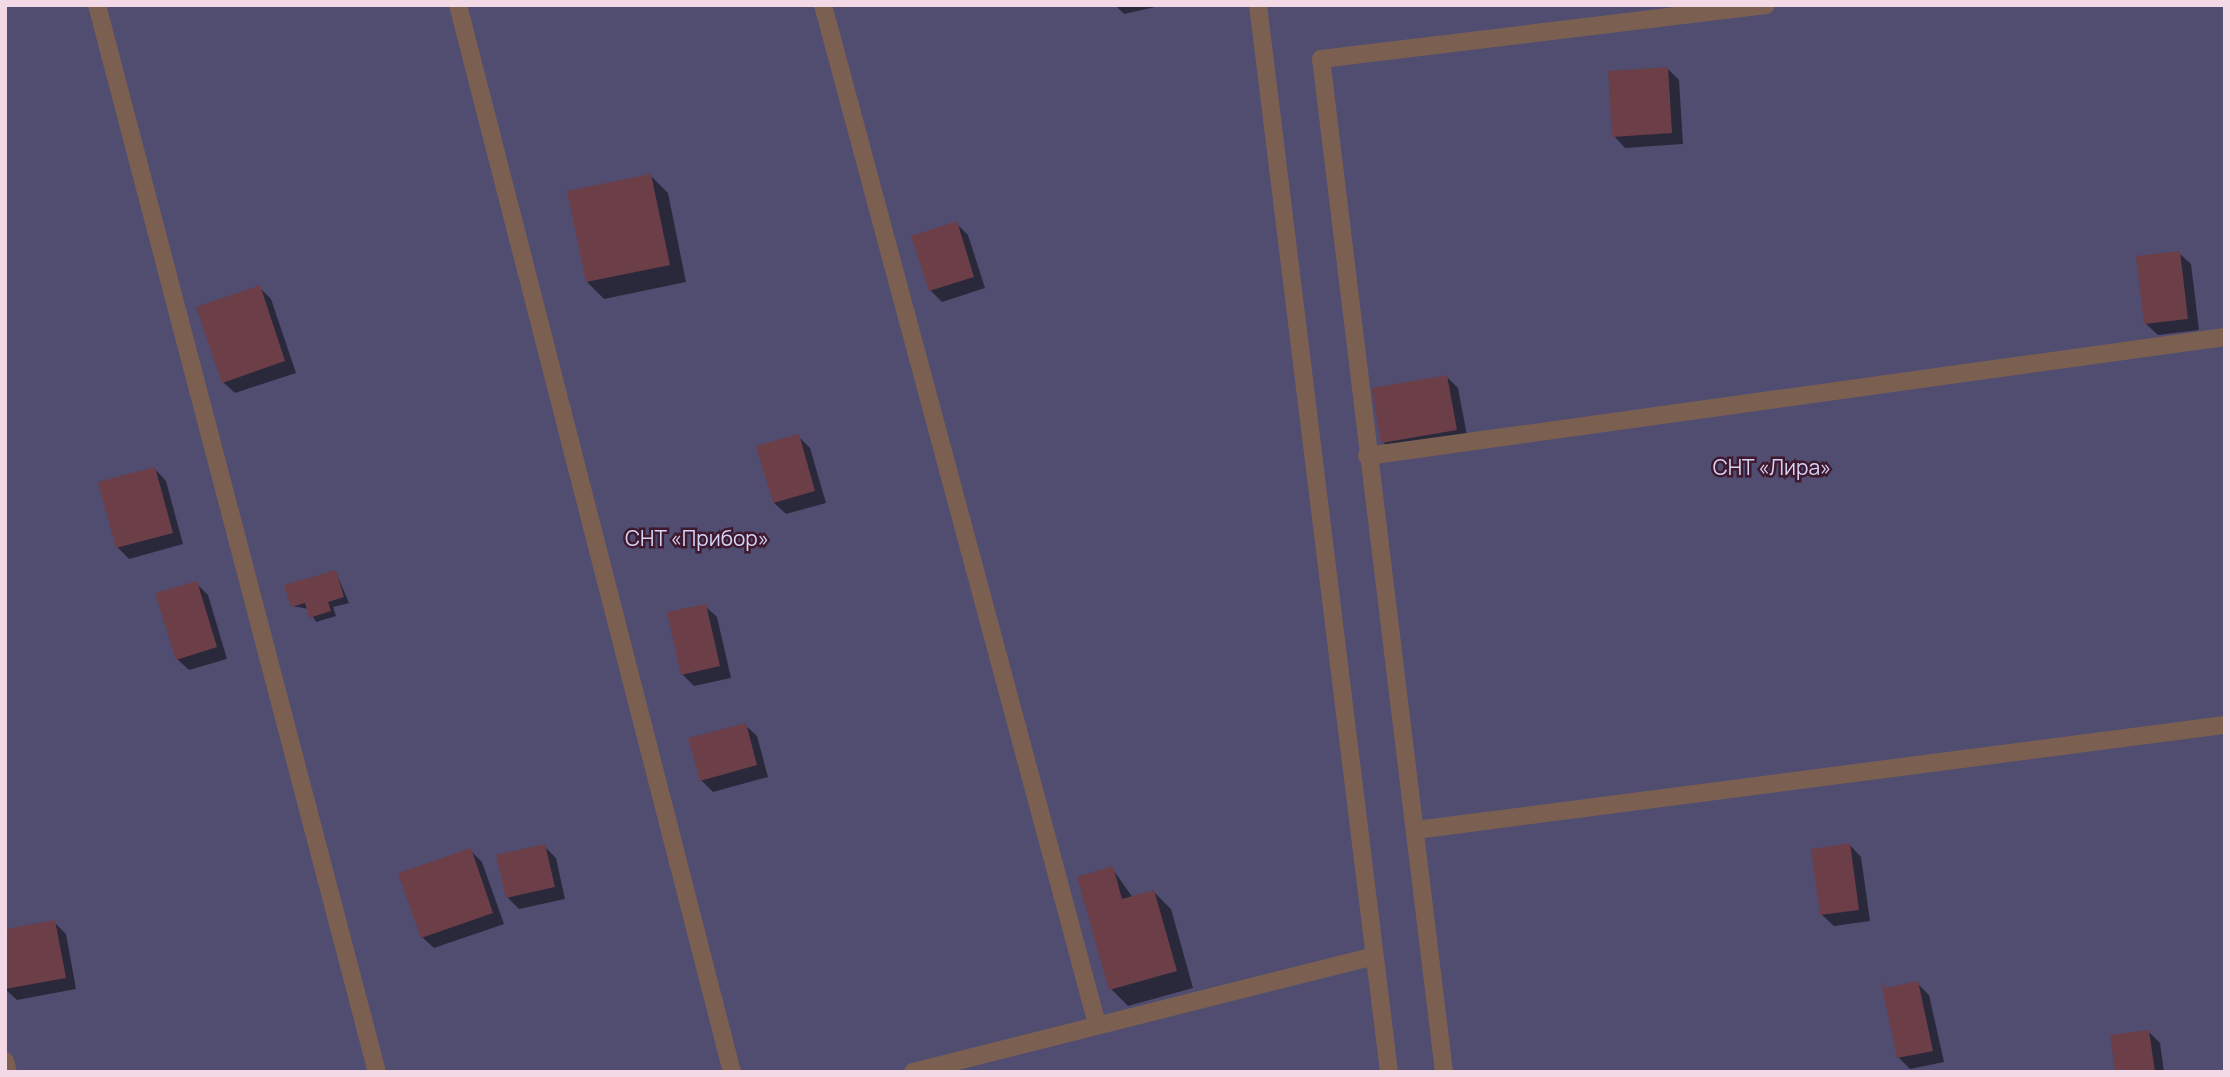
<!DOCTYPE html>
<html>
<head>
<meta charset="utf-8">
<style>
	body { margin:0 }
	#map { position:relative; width:2230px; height:1077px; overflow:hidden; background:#4b2439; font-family:Manrope,sans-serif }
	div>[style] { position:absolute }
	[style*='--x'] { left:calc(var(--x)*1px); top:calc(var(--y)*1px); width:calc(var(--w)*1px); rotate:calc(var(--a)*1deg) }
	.green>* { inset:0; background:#504d71 }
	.shadow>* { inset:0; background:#0007 }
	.building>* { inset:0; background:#6c3e47 }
	.minor>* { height:18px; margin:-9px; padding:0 9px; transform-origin:9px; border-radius:9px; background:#7b6052 }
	span { translate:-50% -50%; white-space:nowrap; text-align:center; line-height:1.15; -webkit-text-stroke:5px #3f1a2f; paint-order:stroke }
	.park-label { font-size:21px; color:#d5d4f7 }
	.frame { position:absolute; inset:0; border:7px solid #f2d9e5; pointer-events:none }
</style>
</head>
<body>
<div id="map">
	<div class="green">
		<div style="clip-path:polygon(5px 5px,2225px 5px,2225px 1072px,5px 1072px)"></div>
	</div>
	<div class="shadow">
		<div style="clip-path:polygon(1115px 5px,1164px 5px,1124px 14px)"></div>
		<div style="clip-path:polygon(1667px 68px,1679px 80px,1683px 144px,1625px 148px,1614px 136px)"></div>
		<div style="clip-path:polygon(651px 176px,668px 193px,686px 282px,604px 299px,587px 282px)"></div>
		<div style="clip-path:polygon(956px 223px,968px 235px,985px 288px,942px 302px,930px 290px)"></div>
		<div style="clip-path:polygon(2179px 253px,2191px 264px,2199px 330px,2158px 335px,2146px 324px)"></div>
		<div style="clip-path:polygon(259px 287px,271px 299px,296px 373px,235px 393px,223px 382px)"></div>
		<div style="clip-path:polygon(1447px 377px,1458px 388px,1468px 441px,1395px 454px,1383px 442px)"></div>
		<div style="clip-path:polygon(798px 436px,810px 448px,826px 503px,786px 514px,774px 503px)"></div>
		<div style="clip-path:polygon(155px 469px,166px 481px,183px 544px,129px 559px,117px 547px)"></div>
		<div style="clip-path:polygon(336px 572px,349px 603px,333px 607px,336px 616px,316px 622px,308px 609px,293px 606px)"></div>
		<div style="clip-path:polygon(196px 583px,208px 595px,227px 659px,189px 670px,177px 659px)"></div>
		<div style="clip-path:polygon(705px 606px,717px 617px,731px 678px,694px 686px,682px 674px)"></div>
		<div style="clip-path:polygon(745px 725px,757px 736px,768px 777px,713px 792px,701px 780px)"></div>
		<div style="clip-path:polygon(1850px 845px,1861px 857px,1870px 921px,1834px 926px,1822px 915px)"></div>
		<div style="clip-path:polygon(544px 846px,556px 858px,565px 899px,519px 909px,508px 898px)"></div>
		<div style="clip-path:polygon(470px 850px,482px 862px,504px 924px,434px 948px,422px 937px)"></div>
		<div style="clip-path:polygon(1112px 868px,1133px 898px,1154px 892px,1171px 909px,1193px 988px,1128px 1006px,1111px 989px)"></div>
		<div style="clip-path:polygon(54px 922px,66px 934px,76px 989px,17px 1000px,5px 989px,5px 931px)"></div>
		<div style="clip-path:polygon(1917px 983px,1929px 995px,1944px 1062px,1910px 1069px,1899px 1058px,1886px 990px)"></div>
		<div style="clip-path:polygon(2148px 1031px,2160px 1043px,2164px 1072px,2116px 1072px)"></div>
	</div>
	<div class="building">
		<div style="clip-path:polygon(1668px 67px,1672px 133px,1612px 137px,1608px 71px)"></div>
		<div style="clip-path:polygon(651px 174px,670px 265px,586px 282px,567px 191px)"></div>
		<div style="clip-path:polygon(957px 221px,974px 277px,929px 291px,911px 236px)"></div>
		<div style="clip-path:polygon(2180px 251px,2188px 319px,2144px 324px,2136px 256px)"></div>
		<div style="clip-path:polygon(260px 285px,285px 361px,222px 383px,196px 307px)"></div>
		<div style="clip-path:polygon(1447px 375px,1457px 430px,1381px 443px,1372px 388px)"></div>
		<div style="clip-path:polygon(799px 434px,815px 491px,773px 503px,756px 446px)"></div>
		<div style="clip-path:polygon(155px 467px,173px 533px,116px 548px,98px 482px)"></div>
		<div style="clip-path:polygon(336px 570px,344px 597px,328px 602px,331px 611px,309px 618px,305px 603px,291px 607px,284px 585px)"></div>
		<div style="clip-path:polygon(197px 581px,217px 647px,176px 660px,155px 593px)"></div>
		<div style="clip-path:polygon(706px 604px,720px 666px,681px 675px,667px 612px)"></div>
		<div style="clip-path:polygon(746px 723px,757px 765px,700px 781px,688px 738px)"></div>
		<div style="clip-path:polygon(1850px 843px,1859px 910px,1820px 915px,1811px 849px)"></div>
		<div style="clip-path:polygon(545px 844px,555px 887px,506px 898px,496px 855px)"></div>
		<div style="clip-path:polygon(471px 848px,493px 913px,421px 938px,398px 873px)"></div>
		<div style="clip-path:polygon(1113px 866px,1122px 899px,1154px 890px,1177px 971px,1109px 990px,1077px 877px)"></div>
		<div style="clip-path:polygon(55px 920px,66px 978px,5px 989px,5px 929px)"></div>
		<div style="clip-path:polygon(1918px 981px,1933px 1051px,1897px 1058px,1881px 982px,1886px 988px)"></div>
		<div style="clip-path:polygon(2149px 1030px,2155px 1072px,2115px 1072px,2110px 1035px)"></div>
	</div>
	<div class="minor">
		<div style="--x:97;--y:5;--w:1103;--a:75.3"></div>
		<div style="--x:458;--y:5;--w:1102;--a:75.6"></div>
		<div style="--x:823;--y:5;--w:1055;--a:74.95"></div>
		<div style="--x:1258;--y:5;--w:1075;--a:83"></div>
		<div style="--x:1367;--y:456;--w:866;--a:-7.9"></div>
		<div style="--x:1416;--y:830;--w:816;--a:-7.4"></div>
		<div style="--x:5;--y:1061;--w:11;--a:75"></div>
		<div style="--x:913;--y:1072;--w:475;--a:-14.1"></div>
		<div style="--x:1444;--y:1072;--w:1020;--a:-96.92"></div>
		<div style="--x:1321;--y:59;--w:448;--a:-6.9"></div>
	</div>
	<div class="park-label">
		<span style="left:1772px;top:467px">СНТ «Лира»</span>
		<span style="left:697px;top:538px">СНТ «Прибор»</span>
	</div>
	<div class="frame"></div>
</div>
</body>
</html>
